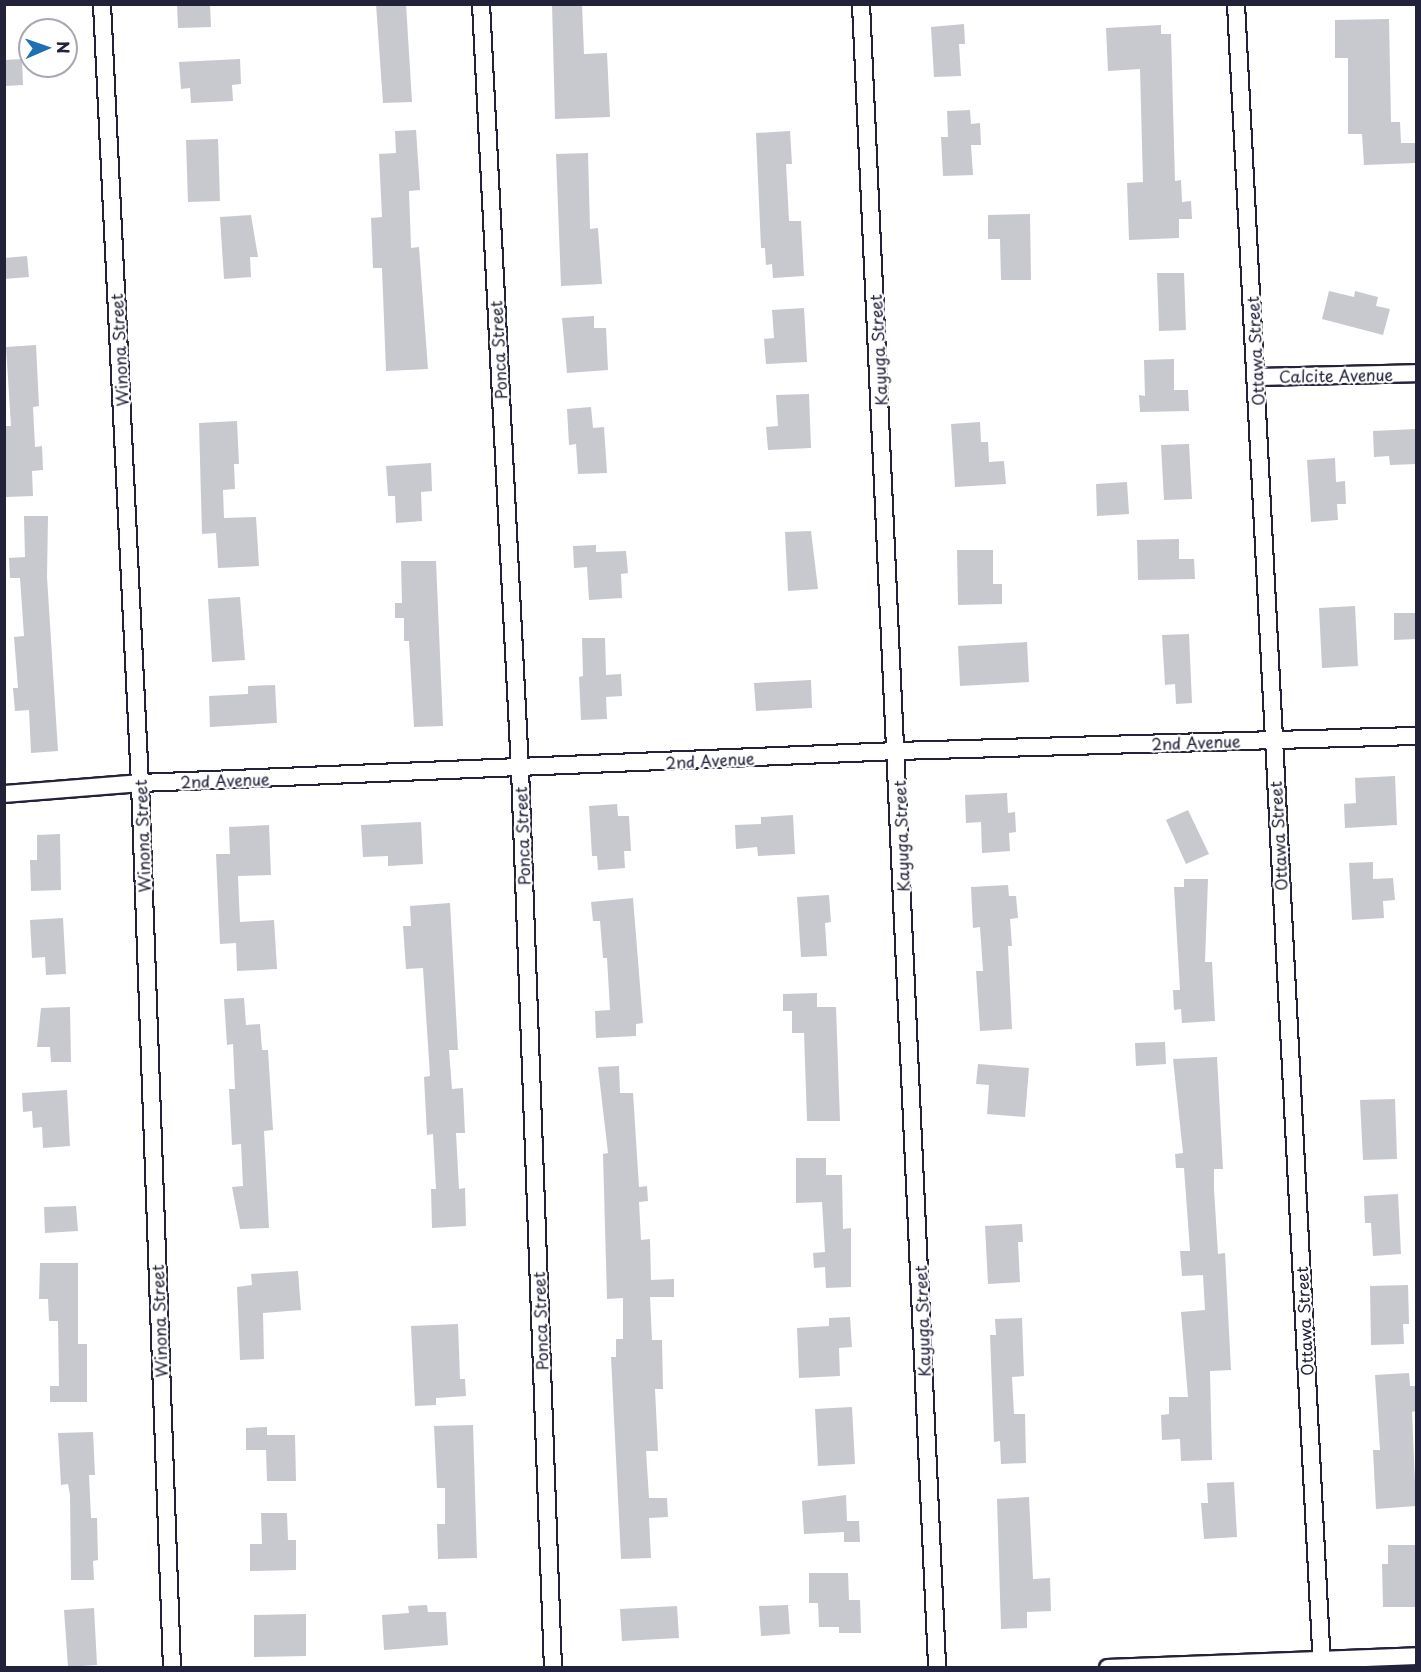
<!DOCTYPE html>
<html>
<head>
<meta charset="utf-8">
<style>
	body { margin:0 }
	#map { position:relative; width:1421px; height:1672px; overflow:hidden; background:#fff; font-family:"Playpen Sans",sans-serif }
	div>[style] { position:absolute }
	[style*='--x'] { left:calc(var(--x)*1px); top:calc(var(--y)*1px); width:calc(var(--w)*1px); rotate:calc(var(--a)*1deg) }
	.building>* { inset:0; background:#c8c8cf }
	.roads { filter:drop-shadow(2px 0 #22223b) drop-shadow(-2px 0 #22223b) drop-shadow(0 2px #22223b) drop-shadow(0 -2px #22223b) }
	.street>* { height:16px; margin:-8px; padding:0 8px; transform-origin:8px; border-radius:8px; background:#fff }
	span { translate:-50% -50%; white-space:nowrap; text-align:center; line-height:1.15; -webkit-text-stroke:4.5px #fff; paint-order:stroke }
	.street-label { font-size:16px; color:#22223b }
	.frame { position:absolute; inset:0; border:6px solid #22223b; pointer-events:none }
	.north { position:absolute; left:18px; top:18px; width:60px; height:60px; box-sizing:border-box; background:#fff; border:2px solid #a7a7b1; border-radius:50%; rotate:88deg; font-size:16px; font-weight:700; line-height:24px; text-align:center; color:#22223b }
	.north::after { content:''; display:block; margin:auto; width:21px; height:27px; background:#1f6fb2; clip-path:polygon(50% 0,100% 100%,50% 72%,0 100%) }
</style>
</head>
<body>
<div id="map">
	<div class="building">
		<div style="clip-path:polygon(177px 4px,210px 4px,211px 27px,178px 28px)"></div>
		<div style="clip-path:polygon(376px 4px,406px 4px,412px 102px,383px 103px)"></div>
		<div style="clip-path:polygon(552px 4px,582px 4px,584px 54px,607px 53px,610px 117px,555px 119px)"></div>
		<div style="clip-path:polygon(1389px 19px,1391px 122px,1400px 122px,1401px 143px,1416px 143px,1416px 163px,1364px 165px,1362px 134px,1348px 134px,1348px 58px,1335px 58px,1335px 20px)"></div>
		<div style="clip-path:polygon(964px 24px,965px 44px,959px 44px,961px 76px,934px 77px,931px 27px)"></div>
		<div style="clip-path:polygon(1161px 25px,1161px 34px,1171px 34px,1175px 181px,1181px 180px,1182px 202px,1191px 201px,1192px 219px,1179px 219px,1179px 238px,1129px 240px,1127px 183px,1143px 182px,1140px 69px,1108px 71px,1106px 28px)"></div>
		<div style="clip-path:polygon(22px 59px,23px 85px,4px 86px,4px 60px)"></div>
		<div style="clip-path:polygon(240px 59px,241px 84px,232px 85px,233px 101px,191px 103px,190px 88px,181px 89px,179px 62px)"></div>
		<div style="clip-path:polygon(970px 110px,971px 124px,980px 123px,981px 145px,971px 145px,973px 175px,943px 176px,941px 137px,948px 137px,947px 111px)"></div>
		<div style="clip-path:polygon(416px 130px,420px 190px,409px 191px,411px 248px,419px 247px,428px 369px,386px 371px,382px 268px,373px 268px,371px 218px,382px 217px,379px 154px,396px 153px,395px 131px)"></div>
		<div style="clip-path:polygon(790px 131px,792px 164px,786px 164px,789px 221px,801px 221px,804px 276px,773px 278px,772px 264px,766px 265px,765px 248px,761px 248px,756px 133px)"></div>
		<div style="clip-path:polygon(218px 139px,220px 201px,188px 202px,186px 140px)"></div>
		<div style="clip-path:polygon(588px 153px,590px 229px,598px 228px,602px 284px,561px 286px,556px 154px)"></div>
		<div style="clip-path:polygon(1030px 214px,1031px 280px,1001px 280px,1000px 239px,988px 239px,988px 215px)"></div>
		<div style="clip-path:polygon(251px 215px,258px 257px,250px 257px,251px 277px,224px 279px,220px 217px)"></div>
		<div style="clip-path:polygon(27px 256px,29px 277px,4px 279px,4px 258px)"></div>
		<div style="clip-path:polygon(1157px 273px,1184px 273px,1186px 330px,1159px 331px)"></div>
		<div style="clip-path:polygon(1329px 291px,1354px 297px,1355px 291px,1378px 297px,1376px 306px,1390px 309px,1383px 335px,1322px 319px)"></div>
		<div style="clip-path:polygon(804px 308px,807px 362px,766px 364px,764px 339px,774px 338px,772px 310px)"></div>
		<div style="clip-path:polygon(594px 316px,594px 328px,606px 328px,608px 370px,567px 373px,562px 318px)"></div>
		<div style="clip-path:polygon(36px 345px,39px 406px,33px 407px,35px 447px,42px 446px,43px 470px,32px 471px,33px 496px,6px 497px,4px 426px,11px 426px,6px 347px)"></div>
		<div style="clip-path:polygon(1174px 359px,1174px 390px,1188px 390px,1189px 411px,1140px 412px,1139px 395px,1145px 396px,1144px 360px)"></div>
		<div style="clip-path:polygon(809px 394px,811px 448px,768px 450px,766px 427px,778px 426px,776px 395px)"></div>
		<div style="clip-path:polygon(591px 407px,593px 428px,604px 427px,607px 473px,578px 474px,576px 444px,569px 445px,567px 409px)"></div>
		<div style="clip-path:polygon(237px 421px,239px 464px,234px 464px,235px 489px,223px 490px,224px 518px,256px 517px,259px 566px,218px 568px,216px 533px,202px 534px,199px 423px)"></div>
		<div style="clip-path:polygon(980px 422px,981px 442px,988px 442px,989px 462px,1004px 461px,1006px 484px,955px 487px,951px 424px)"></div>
		<div style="clip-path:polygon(1416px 429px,1416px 464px,1390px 465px,1389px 456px,1374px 457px,1373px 431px)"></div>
		<div style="clip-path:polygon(1189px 444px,1192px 499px,1164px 500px,1161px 445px)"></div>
		<div style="clip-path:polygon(1335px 458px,1336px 482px,1345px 481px,1346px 504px,1337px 504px,1338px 520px,1311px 522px,1307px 460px)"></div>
		<div style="clip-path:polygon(431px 463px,432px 491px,421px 492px,422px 521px,396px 523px,395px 496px,388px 496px,386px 466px)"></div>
		<div style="clip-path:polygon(1127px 482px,1129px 514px,1097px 516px,1096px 484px)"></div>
		<div style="clip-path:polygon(24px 516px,48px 516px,47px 577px,58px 751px,31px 753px,29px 710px,15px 711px,13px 688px,18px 688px,14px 637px,24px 636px,20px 578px,10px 578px,9px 558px,25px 557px)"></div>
		<div style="clip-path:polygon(811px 531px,818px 589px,788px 591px,785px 532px)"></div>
		<div style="clip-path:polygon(1179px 539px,1179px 559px,1194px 559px,1195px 579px,1138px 580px,1137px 540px)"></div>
		<div style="clip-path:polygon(596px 545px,596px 552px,626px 551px,628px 573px,621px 574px,622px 598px,589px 600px,587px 567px,574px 568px,573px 546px)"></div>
		<div style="clip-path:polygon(957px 550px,993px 550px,993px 584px,1002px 584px,1002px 604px,958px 605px)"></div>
		<div style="clip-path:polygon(401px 561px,436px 561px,443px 726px,414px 727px,409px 641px,404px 641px,404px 618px,395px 618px,395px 603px,402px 603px)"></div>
		<div style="clip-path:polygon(240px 597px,245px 660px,212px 662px,208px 599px)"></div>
		<div style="clip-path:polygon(1355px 606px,1358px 666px,1322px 668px,1319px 608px)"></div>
		<div style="clip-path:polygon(1394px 613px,1416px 613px,1416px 639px,1394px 640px)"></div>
		<div style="clip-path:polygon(1189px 634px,1192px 703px,1176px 704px,1175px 684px,1165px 685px,1162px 635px)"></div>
		<div style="clip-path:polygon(582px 638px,605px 638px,606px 675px,621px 674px,622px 696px,606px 697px,607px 719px,581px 720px,579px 677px,583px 676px)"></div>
		<div style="clip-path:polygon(1027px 642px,1029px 682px,960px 686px,958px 646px)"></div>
		<div style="clip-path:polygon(811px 680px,812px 708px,756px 711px,754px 683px)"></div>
		<div style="clip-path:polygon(275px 685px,277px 723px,210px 727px,209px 696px,248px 694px,248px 686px)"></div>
		<div style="clip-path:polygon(1395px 776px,1397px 825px,1345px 828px,1344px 804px,1356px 803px,1355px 778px)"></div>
		<div style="clip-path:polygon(1007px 793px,1008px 813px,1015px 812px,1016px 832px,1009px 833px,1010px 851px,982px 853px,981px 822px,966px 823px,965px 795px)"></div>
		<div style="clip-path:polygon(617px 804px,618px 816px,629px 816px,631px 851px,624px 851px,625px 868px,598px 870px,597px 856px,592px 856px,589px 806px)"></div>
		<div style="clip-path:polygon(1188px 810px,1209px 854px,1186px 864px,1166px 820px)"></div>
		<div style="clip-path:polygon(793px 815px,795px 854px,758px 856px,757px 847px,736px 849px,735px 825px,761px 824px,761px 817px)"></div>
		<div style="clip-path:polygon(421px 822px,423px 864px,388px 866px,388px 856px,363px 857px,361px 825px)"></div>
		<div style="clip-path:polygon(269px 825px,271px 875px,238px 876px,239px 901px,240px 922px,274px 920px,277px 969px,237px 971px,236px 943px,220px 944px,216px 854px,230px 854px,229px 827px)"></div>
		<div style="clip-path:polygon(60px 834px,61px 890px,31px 891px,30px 860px,37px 860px,37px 835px)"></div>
		<div style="clip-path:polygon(1373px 862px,1373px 879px,1393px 878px,1395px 900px,1383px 901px,1384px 918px,1352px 920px,1349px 863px)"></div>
		<div style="clip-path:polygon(1184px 879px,1208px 879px,1205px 962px,1212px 962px,1215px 1021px,1182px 1023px,1181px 1009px,1174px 1010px,1173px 990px,1180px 990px,1174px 887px,1184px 887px)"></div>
		<div style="clip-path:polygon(1008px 885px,1009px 896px,1016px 896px,1018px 918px,1010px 919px,1012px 946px,1008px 946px,1012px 1029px,980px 1031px,976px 971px,983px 971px,980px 927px,973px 928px,971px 887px)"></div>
		<div style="clip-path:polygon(829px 895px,831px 922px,825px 923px,827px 956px,801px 957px,797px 897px)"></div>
		<div style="clip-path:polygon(633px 898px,643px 1023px,636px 1024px,636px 1036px,596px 1038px,595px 1011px,610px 1010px,607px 958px,603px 958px,600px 921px,593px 921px,591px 902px)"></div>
		<div style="clip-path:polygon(450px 903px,458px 1050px,449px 1050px,452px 1089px,463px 1088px,465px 1133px,456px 1133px,459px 1189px,465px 1188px,466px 1226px,432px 1228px,431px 1189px,436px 1189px,433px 1134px,427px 1135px,424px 1077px,430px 1076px,423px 968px,406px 969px,403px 926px,411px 926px,410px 906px)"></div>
		<div style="clip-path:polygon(63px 918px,66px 974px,46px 975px,45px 957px,32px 958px,30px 920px)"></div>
		<div style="clip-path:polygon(817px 993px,817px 1007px,836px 1007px,840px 1121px,807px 1121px,804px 1033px,792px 1033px,792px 1011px,783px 1011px,783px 994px)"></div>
		<div style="clip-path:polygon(244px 998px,246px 1025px,260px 1024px,262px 1050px,268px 1050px,273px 1130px,264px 1131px,269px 1228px,240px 1229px,232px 1187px,243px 1186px,241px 1144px,232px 1145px,229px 1089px,235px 1089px,233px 1044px,227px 1045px,224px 999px)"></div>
		<div style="clip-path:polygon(70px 1007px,71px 1062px,51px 1062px,50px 1047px,37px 1047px,41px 1008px)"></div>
		<div style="clip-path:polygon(1165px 1042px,1166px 1064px,1136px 1066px,1135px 1043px)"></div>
		<div style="clip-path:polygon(1217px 1057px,1223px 1169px,1214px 1169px,1214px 1189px,1218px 1254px,1225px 1253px,1231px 1370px,1210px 1371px,1212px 1460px,1181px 1461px,1180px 1439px,1162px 1440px,1161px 1415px,1169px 1414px,1169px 1397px,1188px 1397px,1181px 1312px,1205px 1310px,1203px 1275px,1182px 1276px,1180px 1251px,1190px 1251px,1184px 1168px,1176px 1168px,1175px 1154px,1183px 1153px,1173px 1059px)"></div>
		<div style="clip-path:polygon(978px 1064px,1029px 1068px,1025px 1117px,987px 1114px,989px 1085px,976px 1084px)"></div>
		<div style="clip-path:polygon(619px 1066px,620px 1093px,633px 1093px,639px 1187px,647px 1186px,648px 1201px,639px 1202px,641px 1240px,650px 1239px,651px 1280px,674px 1279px,674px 1297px,650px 1297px,652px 1340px,662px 1340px,663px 1389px,655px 1389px,658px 1451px,646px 1451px,649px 1498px,667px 1498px,668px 1517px,649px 1518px,651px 1558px,621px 1559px,611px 1357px,616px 1357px,616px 1339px,623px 1339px,623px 1298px,607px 1299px,603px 1154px,608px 1153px,598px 1067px)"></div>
		<div style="clip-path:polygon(67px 1090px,70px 1146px,43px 1148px,42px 1127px,33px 1128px,32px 1111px,23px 1112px,22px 1093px)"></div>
		<div style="clip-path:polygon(1395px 1099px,1397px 1159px,1363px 1160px,1360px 1100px)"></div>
		<div style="clip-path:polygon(796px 1158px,826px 1158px,826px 1175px,842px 1175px,843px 1229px,851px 1228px,851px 1287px,826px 1288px,825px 1267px,814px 1268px,813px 1253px,825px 1252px,822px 1202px,796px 1203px)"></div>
		<div style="clip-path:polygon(1398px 1194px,1401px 1254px,1373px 1256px,1371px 1223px,1365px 1223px,1364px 1196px)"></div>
		<div style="clip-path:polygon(76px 1206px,78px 1231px,45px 1233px,44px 1207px)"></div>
		<div style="clip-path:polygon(1022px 1224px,1023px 1242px,1018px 1242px,1020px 1282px,988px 1284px,985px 1226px)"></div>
		<div style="clip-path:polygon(40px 1263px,78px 1263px,78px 1344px,87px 1344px,87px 1402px,50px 1402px,50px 1386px,59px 1386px,58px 1321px,49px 1321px,48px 1299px,39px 1299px)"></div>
		<div style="clip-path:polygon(298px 1271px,301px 1310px,263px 1313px,264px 1359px,240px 1360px,237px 1287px,252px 1285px,251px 1274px)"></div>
		<div style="clip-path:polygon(1408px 1285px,1409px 1324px,1403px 1324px,1404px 1344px,1371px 1345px,1370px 1286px)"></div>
		<div style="clip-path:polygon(850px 1317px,852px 1347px,839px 1348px,840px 1376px,799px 1378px,797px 1328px,829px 1326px,829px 1318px)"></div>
		<div style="clip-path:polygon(1022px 1318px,1024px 1376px,1012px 1377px,1014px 1414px,1025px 1414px,1026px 1463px,1001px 1464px,1000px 1441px,994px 1442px,990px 1335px,996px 1335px,995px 1319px)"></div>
		<div style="clip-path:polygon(458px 1324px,460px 1379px,465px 1379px,466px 1396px,436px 1398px,436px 1405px,415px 1406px,411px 1326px)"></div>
		<div style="clip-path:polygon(1409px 1373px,1410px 1386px,1416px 1386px,1416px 1411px,1412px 1412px,1416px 1506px,1376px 1509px,1373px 1450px,1380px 1450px,1375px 1375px)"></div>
		<div style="clip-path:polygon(852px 1407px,855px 1464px,818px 1466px,815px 1409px)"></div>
		<div style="clip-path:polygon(473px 1425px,477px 1558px,438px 1559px,437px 1524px,445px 1524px,445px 1488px,437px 1488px,434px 1426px)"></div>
		<div style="clip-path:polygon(267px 1427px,267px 1435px,295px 1435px,296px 1481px,267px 1481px,266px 1450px,246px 1450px,246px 1428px)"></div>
		<div style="clip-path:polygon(93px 1432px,95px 1475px,89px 1475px,91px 1518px,97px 1518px,98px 1560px,93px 1561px,94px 1580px,71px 1580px,70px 1495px,68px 1484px,61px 1485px,58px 1433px)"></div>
		<div style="clip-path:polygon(1234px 1482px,1237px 1537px,1204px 1539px,1201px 1503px,1208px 1503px,1207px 1483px)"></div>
		<div style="clip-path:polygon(846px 1495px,847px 1521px,859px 1521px,860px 1542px,844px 1542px,844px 1532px,804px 1534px,802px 1501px)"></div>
		<div style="clip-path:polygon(1029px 1497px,1033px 1579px,1050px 1578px,1051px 1611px,1027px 1612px,1027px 1628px,1001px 1629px,997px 1499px)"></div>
		<div style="clip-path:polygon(261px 1513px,287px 1513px,288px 1540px,296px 1540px,296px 1570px,250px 1571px,250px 1544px,262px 1544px)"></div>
		<div style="clip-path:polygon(1388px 1545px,1415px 1545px,1416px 1607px,1383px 1607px,1382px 1564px,1388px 1564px)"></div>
		<div style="clip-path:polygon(809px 1573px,848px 1573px,849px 1600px,860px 1600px,861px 1633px,839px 1633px,839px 1627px,819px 1627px,818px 1603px,809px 1603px)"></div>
		<div style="clip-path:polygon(427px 1605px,428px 1612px,446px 1612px,448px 1645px,384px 1650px,382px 1615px,409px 1613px,408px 1606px)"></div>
		<div style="clip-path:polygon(788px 1605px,790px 1634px,761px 1636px,759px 1606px)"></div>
		<div style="clip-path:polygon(677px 1606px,679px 1638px,622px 1641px,620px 1609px)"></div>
		<div style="clip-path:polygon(94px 1608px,97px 1665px,68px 1667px,64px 1610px)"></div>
		<div style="clip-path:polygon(306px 1614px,306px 1656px,254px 1657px,254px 1615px)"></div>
	</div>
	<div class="roads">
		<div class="street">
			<div style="--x:102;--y:4;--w:780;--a:87.21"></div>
			<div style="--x:140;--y:783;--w:886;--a:87.93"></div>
			<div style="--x:481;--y:4;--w:766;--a:87.08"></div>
			<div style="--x:520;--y:769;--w:900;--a:87.9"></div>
			<div style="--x:861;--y:4;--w:1666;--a:87.38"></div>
			<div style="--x:1236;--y:4;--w:1666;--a:87.04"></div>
			<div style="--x:1256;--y:377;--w:160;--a:-1.4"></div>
			<div style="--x:4;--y:794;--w:136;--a:-4.6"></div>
			<div style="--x:140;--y:783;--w:758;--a:-2.42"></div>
			<div style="--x:897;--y:751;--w:519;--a:-1.66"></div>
			<div style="--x:1108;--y:1668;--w:308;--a:-2.2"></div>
		</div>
	</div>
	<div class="street-label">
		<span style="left:119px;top:350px;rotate:-93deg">Winona Street</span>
		<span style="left:498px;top:350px;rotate:-93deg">Ponca Street</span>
		<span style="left:878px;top:350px;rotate:-93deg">Kayuga Street</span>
		<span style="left:1255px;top:351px;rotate:-93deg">Ottawa Street</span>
		<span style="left:1336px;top:375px;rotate:-1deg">Calcite Avenue</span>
		<span style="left:1196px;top:742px;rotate:-2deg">2nd Avenue</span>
		<span style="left:710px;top:760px;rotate:-3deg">2nd Avenue</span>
		<span style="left:225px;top:780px;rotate:-2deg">2nd Avenue</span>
		<span style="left:142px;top:836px;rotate:-92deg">Winona Street</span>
		<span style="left:522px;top:836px;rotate:-92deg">Ponca Street</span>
		<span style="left:901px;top:836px;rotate:-92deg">Kayuga Street</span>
		<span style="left:1278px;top:836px;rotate:-93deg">Ottawa Street</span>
		<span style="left:159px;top:1321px;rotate:-92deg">Winona Street</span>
		<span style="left:540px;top:1321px;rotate:-92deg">Ponca Street</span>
		<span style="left:922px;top:1321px;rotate:-92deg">Kayuga Street</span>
		<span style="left:1304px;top:1321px;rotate:-93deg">Ottawa Street</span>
	</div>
	<div class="frame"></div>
	<div class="north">N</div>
</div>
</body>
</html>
